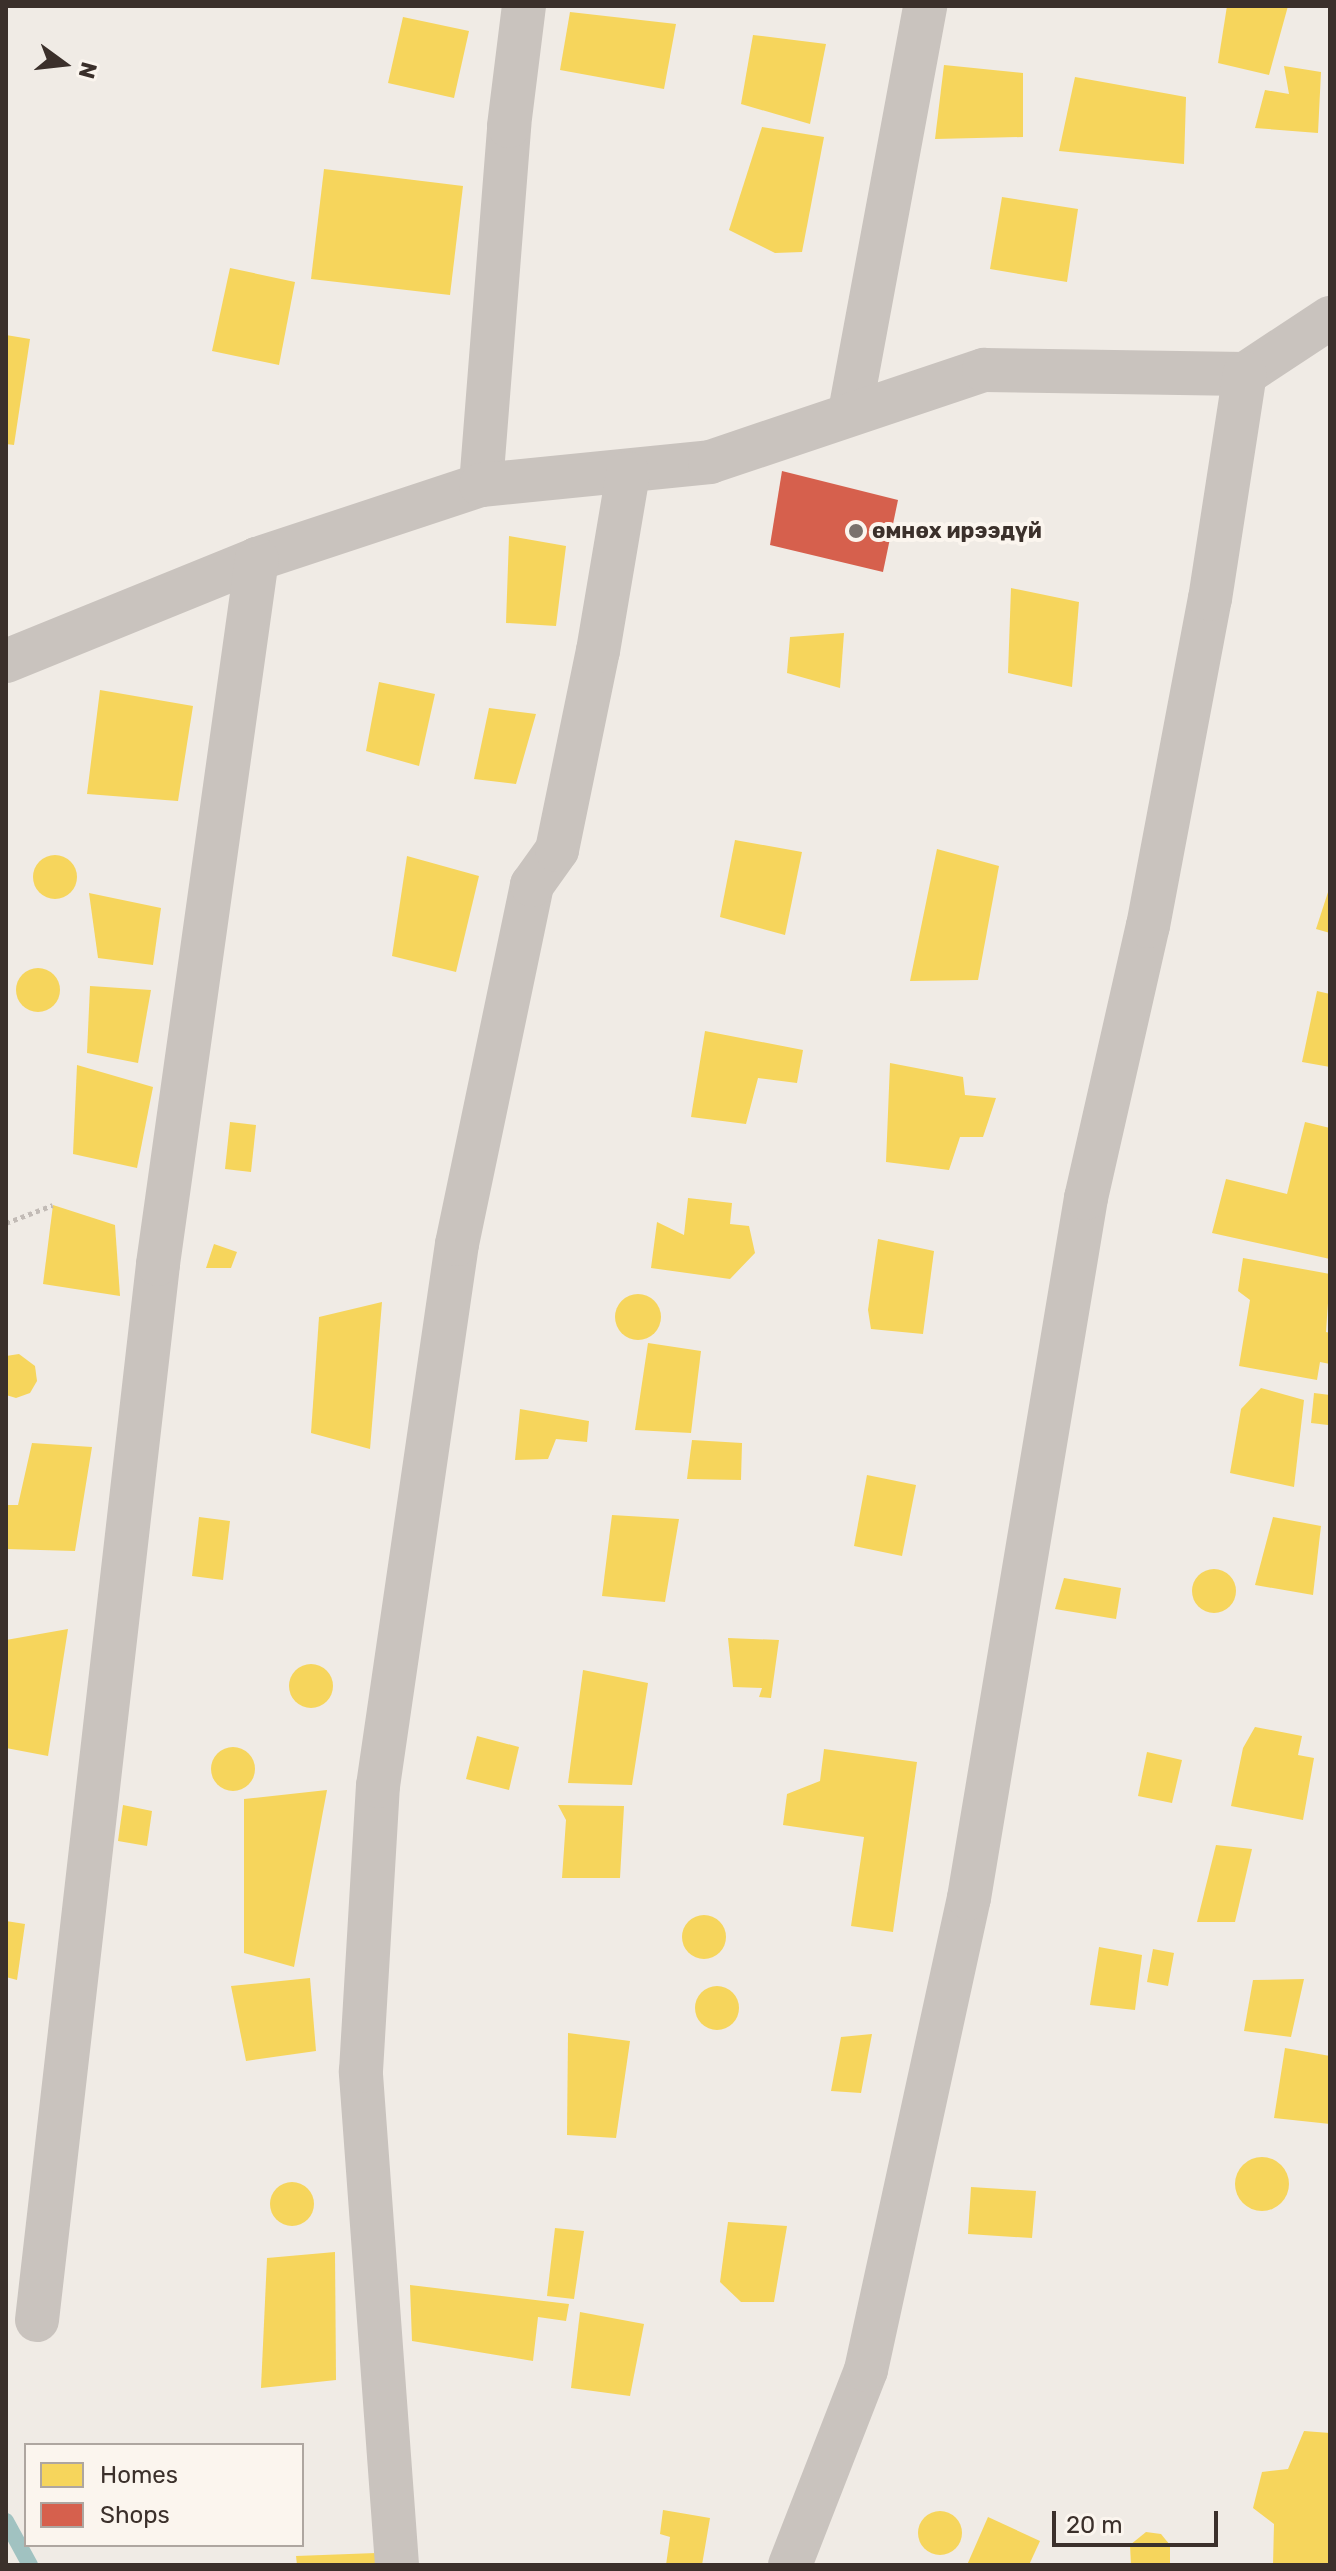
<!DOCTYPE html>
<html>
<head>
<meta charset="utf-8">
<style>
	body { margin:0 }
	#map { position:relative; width:1336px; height:2571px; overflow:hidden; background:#f0ebe5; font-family:Rubik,sans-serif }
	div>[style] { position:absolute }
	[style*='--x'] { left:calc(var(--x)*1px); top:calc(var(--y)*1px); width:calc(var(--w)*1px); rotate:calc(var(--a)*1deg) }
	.homes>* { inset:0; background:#f6d55c }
	.round { border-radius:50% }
	.shops>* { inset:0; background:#d6604d }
	.stream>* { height:16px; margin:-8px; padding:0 8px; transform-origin:8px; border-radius:8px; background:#a1c2c1 }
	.path>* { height:5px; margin-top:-2.5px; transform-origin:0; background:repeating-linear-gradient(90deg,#c2bbb6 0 4px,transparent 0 8px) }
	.minor>* { height:44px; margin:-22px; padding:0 22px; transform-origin:22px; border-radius:22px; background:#c9c3be }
	.dots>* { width:22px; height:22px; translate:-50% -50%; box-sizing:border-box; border:4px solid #fbf5ee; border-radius:50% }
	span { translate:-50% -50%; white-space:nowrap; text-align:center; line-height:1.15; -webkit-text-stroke:8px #fbf5ee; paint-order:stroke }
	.poi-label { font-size:22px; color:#3b302b; font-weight:700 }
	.left { translate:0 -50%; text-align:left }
	.frame { position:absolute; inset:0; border:8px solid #3b302b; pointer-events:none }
	.legend { position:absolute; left:24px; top:2443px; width:280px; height:104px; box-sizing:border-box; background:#fbf5ee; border:2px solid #aea6a0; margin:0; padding:10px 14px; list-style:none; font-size:24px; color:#3b302b }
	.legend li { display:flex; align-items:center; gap:16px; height:40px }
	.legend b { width:40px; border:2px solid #aea6a0 }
	.north { position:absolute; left:24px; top:24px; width:80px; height:80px; -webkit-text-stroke:6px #fbf5ee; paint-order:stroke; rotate:105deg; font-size:22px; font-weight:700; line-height:32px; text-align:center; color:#3b302b }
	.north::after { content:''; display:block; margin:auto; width:28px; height:36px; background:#3b302b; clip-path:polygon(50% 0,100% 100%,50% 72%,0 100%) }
	.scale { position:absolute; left:1052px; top:2511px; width:166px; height:36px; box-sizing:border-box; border:4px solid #3b302b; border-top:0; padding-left:10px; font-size:24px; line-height:28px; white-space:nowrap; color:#3b302b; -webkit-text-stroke:6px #fbf5ee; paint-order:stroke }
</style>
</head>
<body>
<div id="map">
	<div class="homes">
		<div style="clip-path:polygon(1227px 6px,1288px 6px,1269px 75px,1218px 63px)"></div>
		<div style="clip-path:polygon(570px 12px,676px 24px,664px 89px,560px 70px)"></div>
		<div style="clip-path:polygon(403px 17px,469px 31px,454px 98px,388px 83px)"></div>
		<div style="clip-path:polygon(753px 35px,826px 44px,810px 124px,741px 104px)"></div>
		<div style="clip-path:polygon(944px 65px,1023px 73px,1023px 137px,935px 139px)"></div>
		<div style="clip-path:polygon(1284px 66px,1321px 72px,1318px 133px,1255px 128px,1265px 90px,1289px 94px)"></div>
		<div style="clip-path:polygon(1075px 77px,1186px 97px,1184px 164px,1059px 151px)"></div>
		<div style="clip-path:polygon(762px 127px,824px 137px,802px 252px,775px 253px,729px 230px)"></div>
		<div style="clip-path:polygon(324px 169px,463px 186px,450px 295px,311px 279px)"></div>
		<div style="clip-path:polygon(1002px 197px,1078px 209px,1067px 282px,990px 269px)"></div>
		<div style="clip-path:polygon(230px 268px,295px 282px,279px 365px,212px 351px)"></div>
		<div style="clip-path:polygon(6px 335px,30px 339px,14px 445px,6px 444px)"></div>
		<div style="clip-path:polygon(509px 536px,566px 546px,556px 626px,506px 623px)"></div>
		<div style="clip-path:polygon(1011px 588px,1079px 602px,1072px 687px,1008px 673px)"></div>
		<div style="clip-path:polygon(844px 633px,840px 688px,787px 673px,790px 637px)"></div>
		<div style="clip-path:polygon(379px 682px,435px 694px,419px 766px,366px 751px)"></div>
		<div style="clip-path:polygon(100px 690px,193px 706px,178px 801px,87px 794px)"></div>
		<div style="clip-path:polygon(489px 708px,536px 714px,516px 784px,474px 779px)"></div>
		<div style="clip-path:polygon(735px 840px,802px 852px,785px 935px,720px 917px)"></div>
		<div style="clip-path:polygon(937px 849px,999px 866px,978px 980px,910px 981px)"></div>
		<div class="round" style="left:33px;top:855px;width:44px;height:44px"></div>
		<div style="clip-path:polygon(407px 856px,479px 876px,456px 972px,392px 956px)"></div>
		<div style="clip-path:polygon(1330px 886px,1330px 933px,1316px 929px)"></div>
		<div style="clip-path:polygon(89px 893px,161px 908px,153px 965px,98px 958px)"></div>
		<div class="round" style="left:16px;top:968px;width:44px;height:44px"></div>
		<div style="clip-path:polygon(90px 986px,151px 990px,138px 1063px,87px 1053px)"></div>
		<div style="clip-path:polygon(1317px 991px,1330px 994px,1330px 1067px,1302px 1062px)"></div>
		<div style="clip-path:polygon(705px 1031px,803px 1050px,797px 1083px,758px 1078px,746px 1124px,691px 1117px)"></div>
		<div style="clip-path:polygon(890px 1063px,963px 1077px,965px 1095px,996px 1098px,983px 1137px,960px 1137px,949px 1170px,886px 1162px)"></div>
		<div style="clip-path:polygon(77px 1065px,153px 1087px,137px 1168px,73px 1154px)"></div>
		<div style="clip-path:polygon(230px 1122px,256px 1125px,251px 1172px,225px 1169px)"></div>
		<div style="clip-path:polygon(1305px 1122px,1330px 1128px,1330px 1259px,1212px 1233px,1226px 1179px,1287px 1194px)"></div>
		<div style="clip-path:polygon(688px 1198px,732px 1203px,730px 1224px,749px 1226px,755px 1253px,730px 1279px,651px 1268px,657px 1222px,684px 1235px)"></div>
		<div style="clip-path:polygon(53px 1205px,115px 1225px,120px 1296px,43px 1284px)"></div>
		<div style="clip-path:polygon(878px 1239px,934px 1251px,923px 1334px,871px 1329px,868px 1310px)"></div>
		<div style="clip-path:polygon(214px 1244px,237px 1252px,231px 1268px,206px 1268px)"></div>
		<div style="clip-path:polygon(1243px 1258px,1330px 1274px,1326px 1332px,1330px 1333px,1330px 1364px,1320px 1362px,1317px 1380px,1239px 1366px,1250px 1300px,1238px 1291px)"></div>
		<div class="round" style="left:615px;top:1294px;width:46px;height:46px"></div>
		<div style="clip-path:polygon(382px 1302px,370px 1449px,311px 1433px,319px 1317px)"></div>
		<div style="clip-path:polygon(648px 1343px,701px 1351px,691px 1433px,635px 1430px)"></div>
		<div style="clip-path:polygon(19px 1354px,35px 1366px,37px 1381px,30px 1393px,16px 1398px,6px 1395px,6px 1356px)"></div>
		<div style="clip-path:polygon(1261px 1388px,1304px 1400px,1294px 1487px,1230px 1473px,1241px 1409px)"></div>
		<div style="clip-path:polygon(1314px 1393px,1330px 1395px,1328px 1425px,1311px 1423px)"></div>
		<div style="clip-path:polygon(520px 1409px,589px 1421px,587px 1442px,556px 1439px,548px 1459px,515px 1460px)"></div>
		<div style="clip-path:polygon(692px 1440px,742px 1443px,741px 1480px,687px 1479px)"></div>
		<div style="clip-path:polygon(32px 1443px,92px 1447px,75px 1551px,6px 1549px,6px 1505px,18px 1505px)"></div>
		<div style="clip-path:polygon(867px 1475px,916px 1485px,902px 1556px,854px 1546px)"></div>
		<div style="clip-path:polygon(612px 1515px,679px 1519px,665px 1602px,602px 1596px)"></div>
		<div style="clip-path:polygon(199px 1517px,230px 1521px,223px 1580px,192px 1576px)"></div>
		<div style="clip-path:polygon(1273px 1517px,1321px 1526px,1313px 1595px,1255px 1585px)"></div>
		<div class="round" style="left:1192px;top:1569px;width:44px;height:44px"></div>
		<div style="clip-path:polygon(1064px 1578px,1121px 1588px,1116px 1619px,1055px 1609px)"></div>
		<div style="clip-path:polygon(68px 1629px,48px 1756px,6px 1748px,6px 1640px)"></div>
		<div style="clip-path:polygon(728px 1638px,779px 1640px,771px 1698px,759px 1697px,762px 1688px,733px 1687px)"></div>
		<div class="round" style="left:289px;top:1664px;width:44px;height:44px"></div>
		<div style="clip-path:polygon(583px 1670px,648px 1683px,632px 1785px,568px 1783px)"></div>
		<div style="clip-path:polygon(1255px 1727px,1302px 1736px,1298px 1755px,1314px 1758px,1303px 1820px,1231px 1806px,1243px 1748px)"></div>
		<div style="clip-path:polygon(477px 1736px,519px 1747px,509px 1790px,466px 1779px)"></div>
		<div class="round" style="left:211px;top:1747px;width:44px;height:44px"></div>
		<div style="clip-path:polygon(824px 1749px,917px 1762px,893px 1932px,851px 1926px,864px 1837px,783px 1825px,787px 1794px,820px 1781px)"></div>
		<div style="clip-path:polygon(1147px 1752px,1182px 1760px,1172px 1803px,1138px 1796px)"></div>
		<div style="clip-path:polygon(327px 1790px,294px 1967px,244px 1953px,244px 1799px)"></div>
		<div style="clip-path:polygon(123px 1805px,152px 1811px,147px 1846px,118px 1841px)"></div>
		<div style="clip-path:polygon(558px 1805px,624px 1806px,620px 1878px,562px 1878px,566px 1820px)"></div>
		<div style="clip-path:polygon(1216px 1845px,1252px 1849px,1235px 1922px,1197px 1922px)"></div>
		<div class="round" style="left:682px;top:1915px;width:44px;height:44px"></div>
		<div style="clip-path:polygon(6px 1921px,25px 1924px,17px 1980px,6px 1977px)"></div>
		<div style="clip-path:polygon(1099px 1947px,1142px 1955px,1135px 2010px,1090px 2005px)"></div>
		<div style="clip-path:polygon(1153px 1949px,1174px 1953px,1168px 1986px,1147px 1982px)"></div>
		<div style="clip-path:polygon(310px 1978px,316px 2051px,246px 2061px,231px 1986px)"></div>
		<div style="clip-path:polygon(1304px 1979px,1291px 2037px,1244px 2031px,1253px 1980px)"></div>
		<div class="round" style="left:695px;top:1986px;width:44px;height:44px"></div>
		<div style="clip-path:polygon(568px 2033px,630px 2041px,616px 2138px,567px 2135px)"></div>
		<div style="clip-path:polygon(872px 2034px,861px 2093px,831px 2091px,841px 2037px)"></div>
		<div style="clip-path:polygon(1285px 2048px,1330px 2056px,1330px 2124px,1274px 2118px)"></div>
		<div class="round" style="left:1235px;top:2157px;width:54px;height:54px"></div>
		<div class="round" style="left:270px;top:2182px;width:44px;height:44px"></div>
		<div style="clip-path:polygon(971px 2187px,1036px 2191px,1032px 2238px,968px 2234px)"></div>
		<div style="clip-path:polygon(728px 2222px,787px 2226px,774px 2302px,741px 2302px,720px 2282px)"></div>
		<div style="clip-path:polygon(555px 2228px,584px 2231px,574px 2299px,547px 2296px)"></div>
		<div style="clip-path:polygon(335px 2252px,336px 2380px,261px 2388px,267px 2258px)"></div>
		<div style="clip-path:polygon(410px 2285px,569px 2304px,566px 2321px,538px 2317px,533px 2361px,412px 2341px)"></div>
		<div style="clip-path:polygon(580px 2312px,644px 2324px,630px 2396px,571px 2388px)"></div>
		<div style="clip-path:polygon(1304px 2431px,1330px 2433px,1330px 2565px,1273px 2565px,1274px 2524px,1253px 2508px,1262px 2472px,1288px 2469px)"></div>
		<div style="clip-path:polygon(663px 2510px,710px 2518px,702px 2565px,666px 2565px,670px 2537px,660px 2534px)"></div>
		<div class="round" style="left:918px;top:2511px;width:44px;height:44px"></div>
		<div style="clip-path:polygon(988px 2517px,1040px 2541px,1029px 2565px,967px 2565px)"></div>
		<div style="clip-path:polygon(1146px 2532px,1161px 2534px,1170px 2545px,1170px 2565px,1131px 2565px,1130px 2545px)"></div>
		<div style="clip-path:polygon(376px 2553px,377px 2565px,297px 2565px,296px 2556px)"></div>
	</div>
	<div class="shops">
		<div style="clip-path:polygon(782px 471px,898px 500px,883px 572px,770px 545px)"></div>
	</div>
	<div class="stream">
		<div style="--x:6;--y:2521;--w:50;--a:61.4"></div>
	</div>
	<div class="path">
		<div style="--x:6;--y:1223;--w:50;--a:-21"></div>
	</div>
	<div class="minor">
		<div style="--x:850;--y:412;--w:413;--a:-79.5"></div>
		<div style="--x:481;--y:485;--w:360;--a:-85.5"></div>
		<div style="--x:509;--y:126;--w:121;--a:-82.9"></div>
		<div style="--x:6;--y:661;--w:271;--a:-22.1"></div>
		<div style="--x:257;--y:559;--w:236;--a:-18.3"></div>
		<div style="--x:481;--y:485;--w:230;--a:-5.7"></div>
		<div style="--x:710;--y:462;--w:289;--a:-18.6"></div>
		<div style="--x:984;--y:370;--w:261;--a:0.9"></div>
		<div style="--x:1245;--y:374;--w:102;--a:-33.4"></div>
		<div style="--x:37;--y:2320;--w:1063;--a:-83.46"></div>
		<div style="--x:158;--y:1264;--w:712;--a:-82.01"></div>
		<div style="--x:397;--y:2565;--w:495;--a:-94.2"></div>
		<div style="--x:361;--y:2071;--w:286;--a:-86.6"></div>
		<div style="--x:378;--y:1786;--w:548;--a:-81.71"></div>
		<div style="--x:457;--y:1244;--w:367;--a:-78.2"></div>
		<div style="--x:532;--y:885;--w:43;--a:-54.5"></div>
		<div style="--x:557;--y:850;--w:203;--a:-78.4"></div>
		<div style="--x:598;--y:651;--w:180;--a:-80.4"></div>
		<div style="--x:790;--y:2565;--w:209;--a:-68.7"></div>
		<div style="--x:866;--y:2370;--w:483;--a:-77.7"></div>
		<div style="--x:969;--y:1898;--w:710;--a:-80.51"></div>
		<div style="--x:1086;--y:1198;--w:279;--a:-77.2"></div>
		<div style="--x:1148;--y:926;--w:333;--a:-79.3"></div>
		<div style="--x:1210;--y:599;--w:228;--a:-81.2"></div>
	</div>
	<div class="dots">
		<div style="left:856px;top:531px;background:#7a716c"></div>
	</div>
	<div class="poi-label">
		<span class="left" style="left:872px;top:531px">өмнөх ирээдүй</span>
	</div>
	<div class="frame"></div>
	<ul class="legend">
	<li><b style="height:22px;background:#f6d55c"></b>Homes</li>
	<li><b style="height:22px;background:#d6604d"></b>Shops</li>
	</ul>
	<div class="north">N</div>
	<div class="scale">20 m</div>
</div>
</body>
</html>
